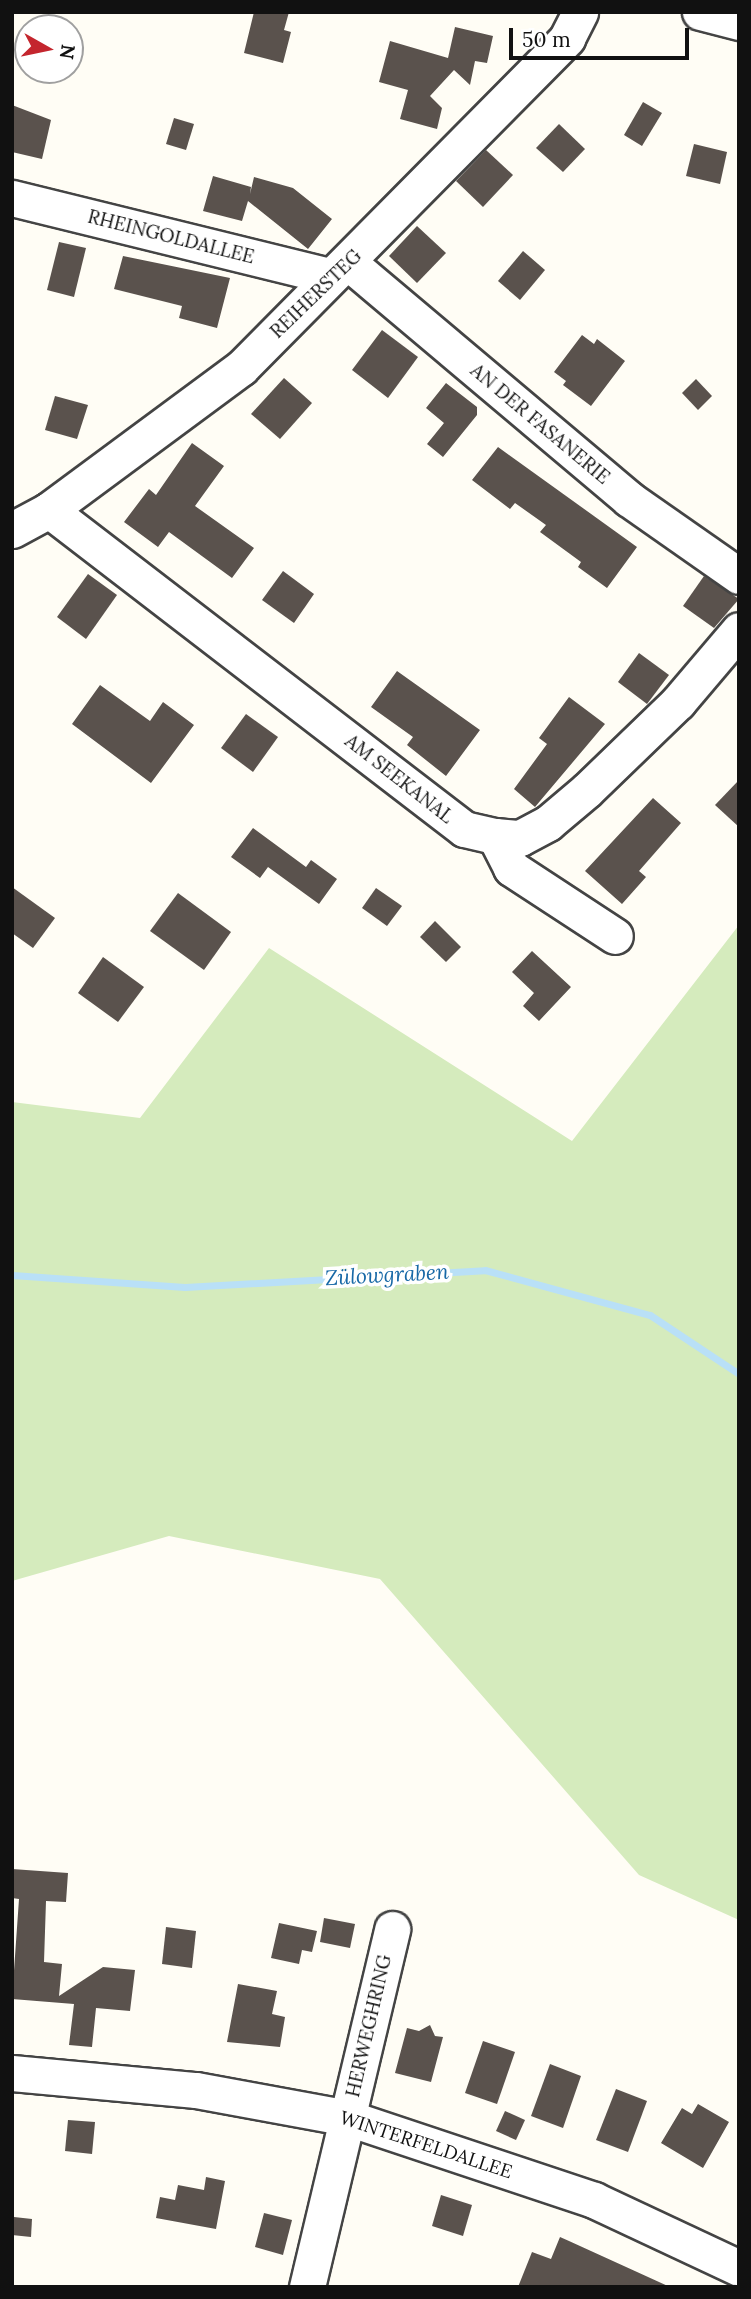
<!DOCTYPE html>
<html>
<head>
<meta charset="utf-8">
<style>
	body { margin:0 }
	#map { position:relative; width:751px; height:2299px; overflow:hidden; background:#fffdf5; font-family:Lora,serif }
	div>[style] { position:absolute }
	[style*='--x'] { left:calc(var(--x)*1px); top:calc(var(--y)*1px); width:calc(var(--w)*1px); rotate:calc(var(--a)*1deg) }
	.green>* { inset:0; background:#d5ebbd }
	.stream>* { height:7px; margin:-3.5px; padding:0 3.5px; transform-origin:3.5px; border-radius:3.5px; background:#b9e0f7 }
	.building>* { inset:0; background:#5a524d }
	.roads { filter:drop-shadow(2px 0 #444) drop-shadow(-2px 0 #444) drop-shadow(0 2px #444) drop-shadow(0 -2px #444) }
	.minor>* { height:35px; margin:-17.5px; padding:0 17.5px; transform-origin:17.5px; border-radius:17.5px; background:#fff }
	span { translate:-50% -50%; white-space:nowrap; text-align:center; line-height:1.15; -webkit-text-stroke:7px #fff; paint-order:stroke }
	.street-label { font-size:19px; color:#111 }
	.water-label { font-size:21px; color:#1768a6; font-style:italic }
	.frame { position:absolute; inset:0; border:14px solid #111; pointer-events:none }
	.north { position:absolute; left:14px; top:14px; width:70px; height:70px; box-sizing:border-box; background:#fff; border:2px solid #a0a0a0; border-radius:50%; rotate:99deg; font-size:19px; font-weight:700; line-height:28px; text-align:center; color:#111 }
	.north::after { content:''; display:block; margin:auto; width:24px; height:32px; background:#c4262e; clip-path:polygon(50% 0,100% 100%,50% 72%,0 100%) }
	.scale { position:absolute; left:509px; top:28px; width:180px; height:32px; box-sizing:border-box; border:4px solid #111; border-top:0; padding-left:9px; font-size:21px; line-height:24px; white-space:nowrap; color:#111; -webkit-text-stroke:5px #fff; paint-order:stroke }
</style>
</head>
<body>
<div id="map">
	<div class="green">
		<div style="clip-path:polygon(739px 925px,739px 1920px,639px 1875px,380px 1579px,169px 1536px,12px 1581px,12px 1102px,140px 1118px,269px 948px,572px 1141px)"></div>
	</div>
	<div class="stream">
		<div style="--x:12;--y:1275;--w:173;--a:4"></div>
		<div style="--x:185;--y:1287;--w:300;--a:-3.2"></div>
		<div style="--x:485;--y:1270;--w:171;--a:15.3"></div>
		<div style="--x:650;--y:1315;--w:107;--a:33.5"></div>
	</div>
	<div class="building">
		<div style="clip-path:polygon(254px 12px,289px 12px,284px 30px,291px 32px,283px 63px,244px 53px)"></div>
		<div style="clip-path:polygon(455px 27px,493px 36px,487px 63px,475px 61px,470px 85px,454px 70px,430px 96px,442px 108px,437px 129px,400px 119px,408px 90px,379px 82px,390px 41px,448px 58px)"></div>
		<div style="clip-path:polygon(643px 102px,662px 113px,642px 146px,624px 135px)"></div>
		<div style="clip-path:polygon(12px 105px,51px 120px,42px 159px,12px 152px)"></div>
		<div style="clip-path:polygon(174px 118px,194px 124px,186px 150px,166px 144px)"></div>
		<div style="clip-path:polygon(559px 124px,585px 149px,563px 172px,536px 148px)"></div>
		<div style="clip-path:polygon(694px 144px,727px 152px,720px 184px,686px 176px)"></div>
		<div style="clip-path:polygon(486px 150px,513px 175px,483px 207px,456px 181px)"></div>
		<div style="clip-path:polygon(213px 176px,251px 187px,250px 194px,254px 177px,293px 188px,332px 219px,308px 249px,248px 201px,242px 221px,203px 211px)"></div>
		<div style="clip-path:polygon(417px 226px,446px 253px,417px 283px,389px 256px)"></div>
		<div style="clip-path:polygon(59px 242px,86px 248px,74px 297px,47px 290px)"></div>
		<div style="clip-path:polygon(523px 251px,545px 270px,520px 300px,498px 281px)"></div>
		<div style="clip-path:polygon(123px 256px,230px 278px,217px 328px,179px 318px,182px 306px,114px 289px)"></div>
		<div style="clip-path:polygon(382px 330px,418px 357px,388px 398px,352px 370px)"></div>
		<div style="clip-path:polygon(582px 335px,594px 344px,597px 339px,625px 361px,591px 406px,563px 385px,566px 381px,554px 372px)"></div>
		<div style="clip-path:polygon(284px 378px,312px 403px,280px 439px,251px 414px)"></div>
		<div style="clip-path:polygon(696px 379px,712px 396px,698px 410px,682px 393px)"></div>
		<div style="clip-path:polygon(446px 383px,477px 407px,477px 415px,443px 457px,427px 444px,444px 423px,426px 408px)"></div>
		<div style="clip-path:polygon(55px 396px,88px 405px,77px 439px,45px 430px)"></div>
		<div style="clip-path:polygon(192px 443px,224px 466px,195px 506px,254px 548px,232px 578px,169px 532px,158px 547px,124px 522px,149px 489px,156px 495px)"></div>
		<div style="clip-path:polygon(498px 447px,637px 547px,607px 588px,578px 567px,581px 562px,540px 532px,546px 525px,515px 503px,510px 509px,472px 480px)"></div>
		<div style="clip-path:polygon(283px 571px,314px 594px,294px 623px,262px 600px)"></div>
		<div style="clip-path:polygon(88px 574px,117px 595px,86px 639px,57px 617px)"></div>
		<div style="clip-path:polygon(704px 576px,739px 599px,714px 628px,683px 606px)"></div>
		<div style="clip-path:polygon(639px 653px,669px 675px,647px 704px,618px 682px)"></div>
		<div style="clip-path:polygon(397px 671px,480px 730px,446px 776px,407px 745px,413px 737px,371px 707px)"></div>
		<div style="clip-path:polygon(100px 685px,150px 721px,163px 702px,194px 725px,151px 783px,72px 724px)"></div>
		<div style="clip-path:polygon(569px 697px,605px 724px,535px 807px,514px 789px,547px 744px,539px 738px)"></div>
		<div style="clip-path:polygon(246px 714px,278px 737px,253px 772px,221px 748px)"></div>
		<div style="clip-path:polygon(739px 780px,739px 827px,715px 805px)"></div>
		<div style="clip-path:polygon(653px 798px,681px 823px,639px 871px,646px 877px,622px 904px,585px 871px)"></div>
		<div style="clip-path:polygon(253px 828px,306px 867px,311px 860px,337px 879px,319px 904px,268px 867px,260px 878px,231px 857px)"></div>
		<div style="clip-path:polygon(12px 887px,55px 918px,33px 948px,12px 933px)"></div>
		<div style="clip-path:polygon(376px 888px,402px 906px,387px 926px,362px 908px)"></div>
		<div style="clip-path:polygon(178px 893px,231px 932px,204px 970px,150px 931px)"></div>
		<div style="clip-path:polygon(435px 921px,461px 947px,446px 962px,420px 937px)"></div>
		<div style="clip-path:polygon(532px 951px,571px 987px,539px 1021px,523px 1006px,534px 993px,512px 972px)"></div>
		<div style="clip-path:polygon(103px 957px,144px 987px,118px 1022px,78px 993px)"></div>
		<div style="clip-path:polygon(12px 1869px,68px 1873px,66px 1902px,46px 1901px,44px 1962px,62px 1964px,59px 1996px,103px 1967px,135px 1970px,130px 2011px,96px 2008px,92px 2047px,69px 2045px,74px 2004px,12px 1999px,19px 1899px,12px 1898px)"></div>
		<div style="clip-path:polygon(324px 1918px,355px 1924px,350px 1948px,320px 1942px)"></div>
		<div style="clip-path:polygon(279px 1923px,317px 1931px,312px 1952px,302px 1950px,299px 1964px,271px 1958px)"></div>
		<div style="clip-path:polygon(166px 1927px,196px 1931px,192px 1968px,162px 1964px)"></div>
		<div style="clip-path:polygon(238px 1984px,277px 1991px,272px 2014px,285px 2017px,280px 2047px,227px 2042px)"></div>
		<div style="clip-path:polygon(430px 2025px,435px 2036px,443px 2037px,431px 2082px,395px 2073px,407px 2028px,419px 2031px)"></div>
		<div style="clip-path:polygon(483px 2041px,515px 2052px,497px 2104px,465px 2093px)"></div>
		<div style="clip-path:polygon(550px 2064px,581px 2076px,563px 2128px,531px 2116px)"></div>
		<div style="clip-path:polygon(616px 2089px,647px 2101px,628px 2152px,596px 2140px)"></div>
		<div style="clip-path:polygon(698px 2104px,729px 2122px,703px 2168px,661px 2143px,682px 2108px,692px 2114px)"></div>
		<div style="clip-path:polygon(505px 2111px,525px 2120px,516px 2140px,496px 2131px)"></div>
		<div style="clip-path:polygon(68px 2120px,95px 2122px,92px 2154px,65px 2151px)"></div>
		<div style="clip-path:polygon(206px 2177px,225px 2181px,216px 2229px,156px 2218px,160px 2197px,175px 2200px,178px 2185px,204px 2190px)"></div>
		<div style="clip-path:polygon(441px 2195px,472px 2205px,463px 2236px,432px 2226px)"></div>
		<div style="clip-path:polygon(264px 2213px,292px 2220px,283px 2255px,255px 2247px)"></div>
		<div style="clip-path:polygon(14px 2217px,32px 2219px,31px 2237px,12px 2235px)"></div>
		<div style="clip-path:polygon(560px 2237px,569px 2241px,670px 2287px,518px 2287px,532px 2252px,551px 2259px)"></div>
	</div>
	<div class="roads">
		<div class="minor">
			<div style="--x:700;--y:12;--w:40;--a:14.4"></div>
			<div style="--x:12;--y:198;--w:327;--a:13.8"></div>
			<div style="--x:349;--y:263;--w:366;--a:40.1"></div>
			<div style="--x:629;--y:499;--w:134;--a:35"></div>
			<div style="--x:49;--y:510;--w:523;--a:37.55"></div>
			<div style="--x:464;--y:829;--w:32;--a:13"></div>
			<div style="--x:495;--y:836;--w:25;--a:5"></div>
			<div style="--x:520;--y:838;--w:32;--a:-28"></div>
			<div style="--x:548;--y:823;--w:51;--a:-40.2"></div>
			<div style="--x:587;--y:790;--w:127;--a:-44"></div>
			<div style="--x:678;--y:702;--w:94;--a:-49.7"></div>
			<div style="--x:12;--y:530;--w:42;--a:-28.4"></div>
			<div style="--x:49;--y:510;--w:239;--a:-36.5"></div>
			<div style="--x:241;--y:368;--w:464;--a:-45.3"></div>
			<div style="--x:567;--y:38;--w:29;--a:-63"></div>
			<div style="--x:495;--y:836;--w:36;--a:63"></div>
			<div style="--x:511;--y:868;--w:124;--a:33.2"></div>
			<div style="--x:12;--y:2073;--w:185;--a:5.3"></div>
			<div style="--x:196;--y:2090;--w:155;--a:10.4"></div>
			<div style="--x:348;--y:2118;--w:259;--a:18.4"></div>
			<div style="--x:594;--y:2200;--w:160;--a:25.1"></div>
			<div style="--x:307;--y:2287;--w:368;--a:-76.6"></div>
		</div>
	</div>
	<div class="street-label">
		<span style="left:171px;top:237px;rotate:14deg">RHEINGOLDALLEE</span>
		<span style="left:316px;top:294px;rotate:-44deg">REIHERSTEG</span>
		<span style="left:540px;top:424px;rotate:40deg">AN DER FASANERIE</span>
		<span style="left:399px;top:779px;rotate:38deg">AM SEEKANAL</span>
		<span style="left:369px;top:2026px;rotate:-77deg">HERWEGHRING</span>
		<span style="left:426px;top:2145px;rotate:18deg">WINTERFELDALLEE</span>
	</div>
	<div class="water-label">
		<span style="left:387px;top:1275px;rotate:-3deg">Zülowgraben</span>
	</div>
	<div class="frame"></div>
	<div class="north">N</div>
	<div class="scale">50 m</div>
</div>
</body>
</html>
